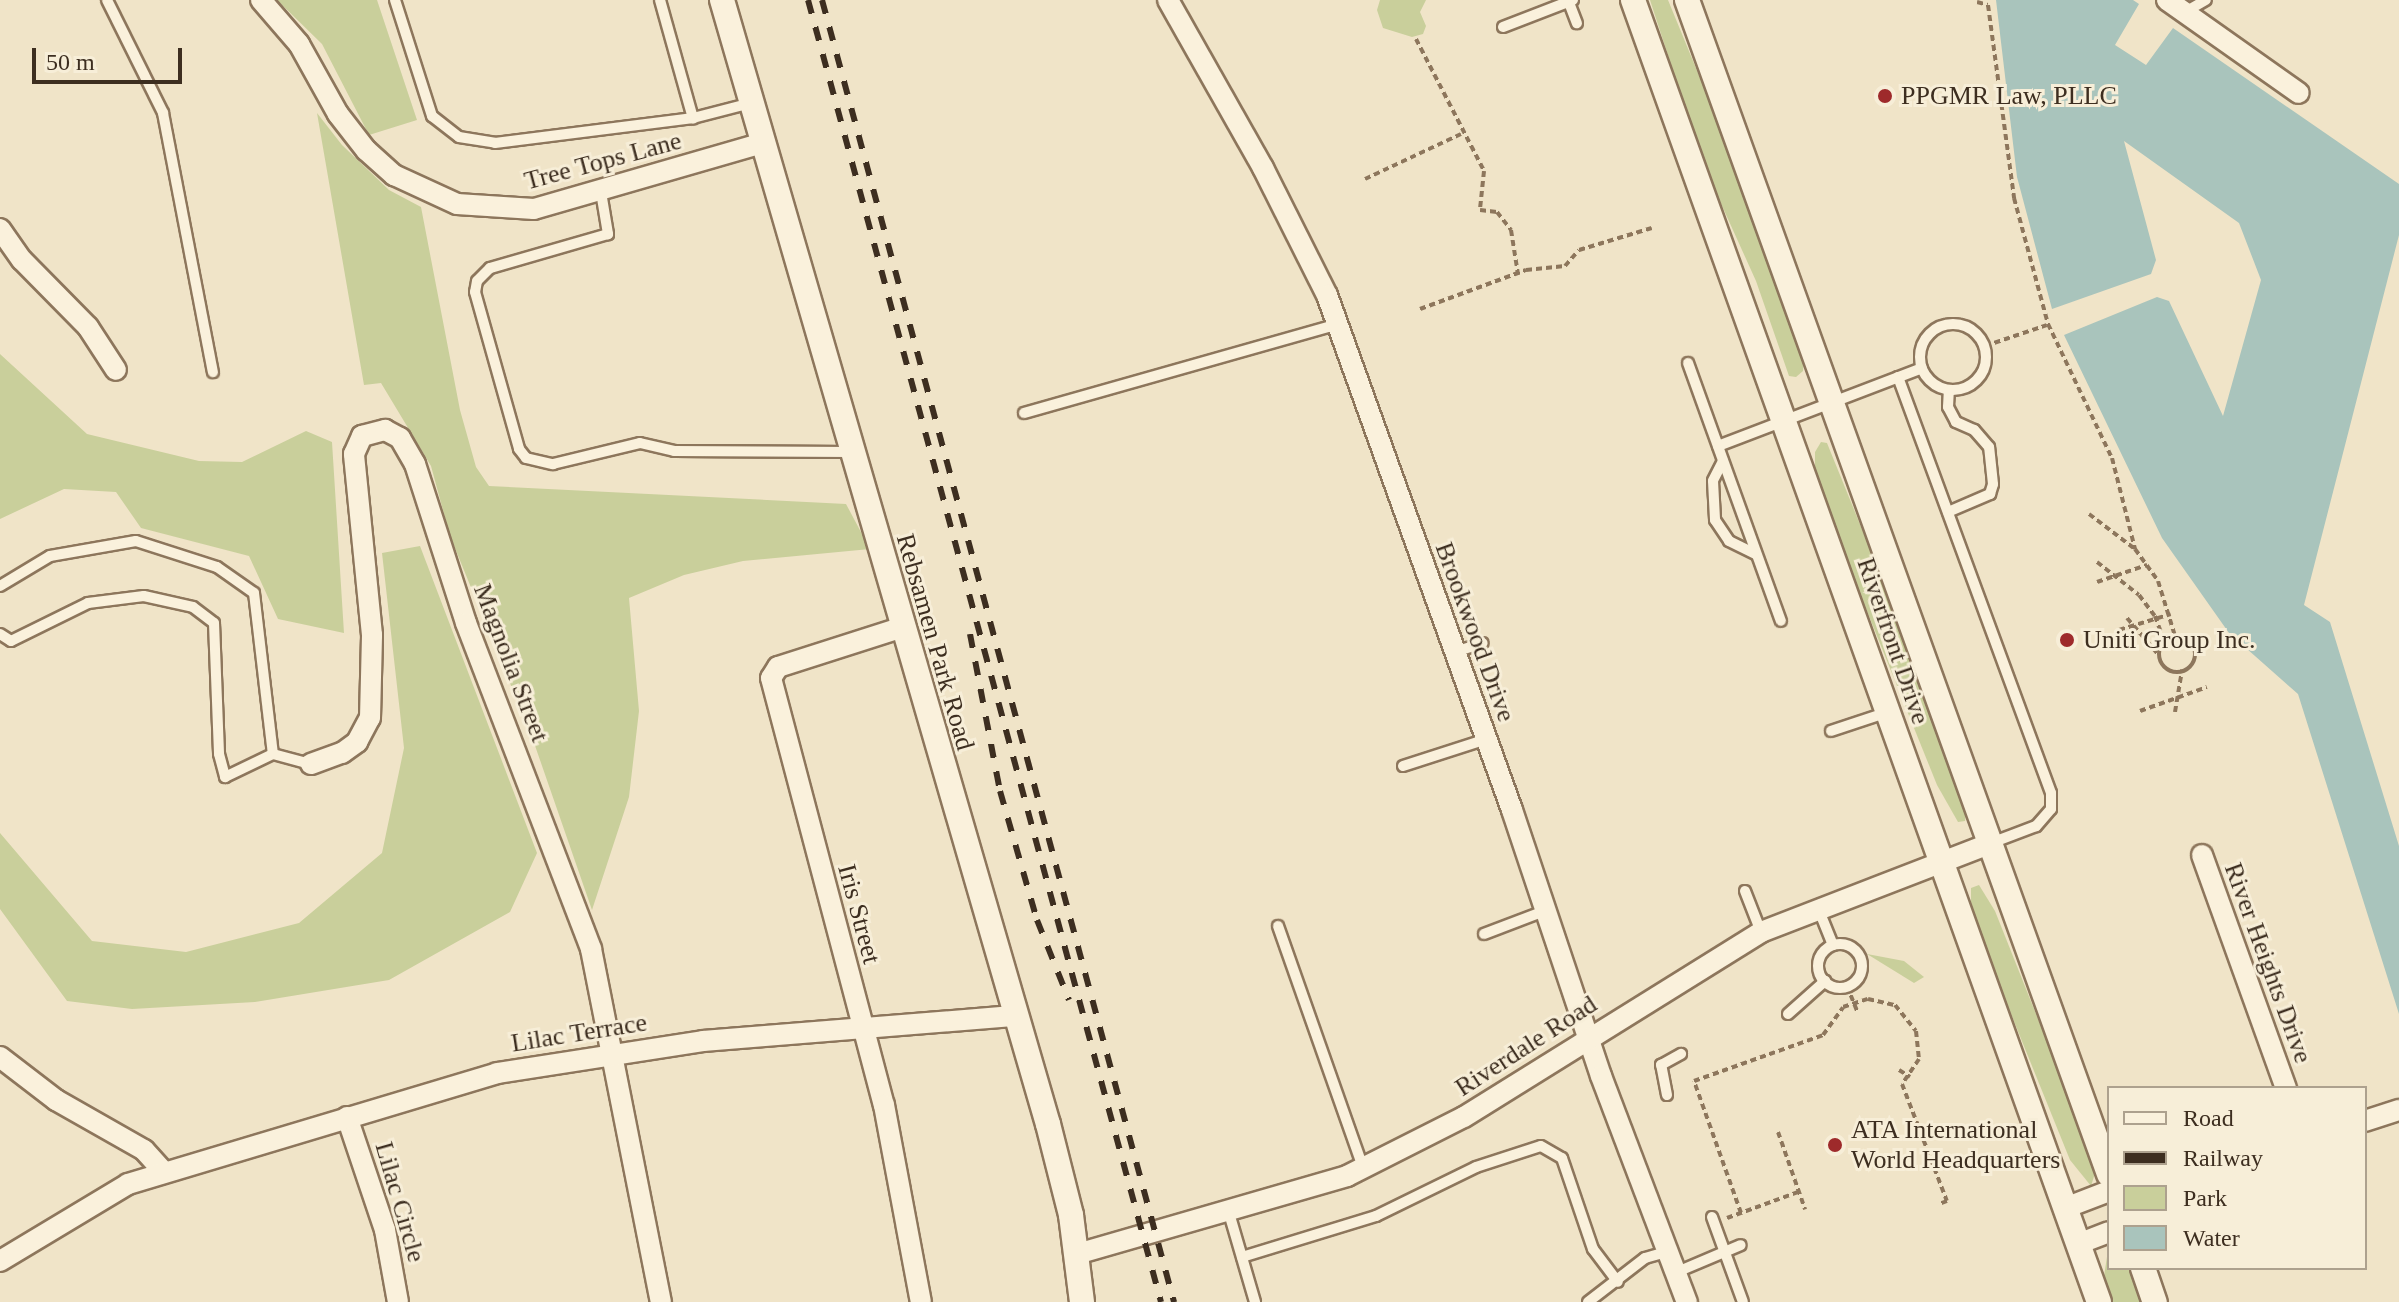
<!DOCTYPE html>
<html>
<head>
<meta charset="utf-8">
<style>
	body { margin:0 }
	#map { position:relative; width:2399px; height:1302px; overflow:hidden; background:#f0e4c8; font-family:"Times New Roman",serif }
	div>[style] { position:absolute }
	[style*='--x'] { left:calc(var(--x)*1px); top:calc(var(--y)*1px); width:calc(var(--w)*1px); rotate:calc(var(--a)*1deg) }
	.green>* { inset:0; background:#c9cf9b }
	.water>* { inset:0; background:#a9c4bc }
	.path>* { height:4px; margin-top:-2px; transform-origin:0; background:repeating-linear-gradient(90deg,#8d765c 0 6px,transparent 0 10px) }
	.path>.ring { margin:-2px; padding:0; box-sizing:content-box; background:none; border:4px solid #8d765c; border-radius:50% }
	.roads { filter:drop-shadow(2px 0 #8d765c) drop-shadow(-2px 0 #8d765c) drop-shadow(0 2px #8d765c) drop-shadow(0 -2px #8d765c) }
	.service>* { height:10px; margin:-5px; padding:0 5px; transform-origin:5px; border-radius:5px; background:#faf1dc }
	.service>.ring { margin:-5px; padding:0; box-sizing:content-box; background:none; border:10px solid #faf1dc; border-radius:50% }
	.minor>* { height:20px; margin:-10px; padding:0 10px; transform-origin:10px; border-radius:10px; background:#faf1dc }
	.tertiary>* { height:24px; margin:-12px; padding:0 12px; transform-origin:12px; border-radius:12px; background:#faf1dc }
	.rail>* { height:6px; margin-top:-3px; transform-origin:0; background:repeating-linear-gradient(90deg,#3d2e20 0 14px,transparent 0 28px) }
	.dots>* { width:22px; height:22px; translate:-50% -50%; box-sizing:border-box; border:4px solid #f7eed8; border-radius:50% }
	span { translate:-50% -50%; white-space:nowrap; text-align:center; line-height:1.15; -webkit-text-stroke:6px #f7eed8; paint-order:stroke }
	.poi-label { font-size:26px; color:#3d2e20 }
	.left { translate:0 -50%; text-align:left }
	.street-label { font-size:26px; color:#3d2e20 }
	.legend { position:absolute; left:2107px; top:1086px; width:260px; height:184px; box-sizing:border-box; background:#f7eed8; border:2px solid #ada18e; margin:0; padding:10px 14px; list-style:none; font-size:24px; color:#3d2e20 }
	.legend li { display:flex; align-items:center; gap:16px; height:40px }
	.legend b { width:40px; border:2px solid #ada18e }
	.scale { position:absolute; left:32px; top:48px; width:150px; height:36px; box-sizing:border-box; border:4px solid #3d2e20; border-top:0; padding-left:10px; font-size:24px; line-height:28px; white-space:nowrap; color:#3d2e20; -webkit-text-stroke:6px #f7eed8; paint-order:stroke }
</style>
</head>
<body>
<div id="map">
	<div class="green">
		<div style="clip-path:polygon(277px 0,377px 0,417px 120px,369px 135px,322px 44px)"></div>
		<div style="clip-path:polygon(1380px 0,1426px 0,1420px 12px,1426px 26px,1423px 34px,1412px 37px,1383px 28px,1377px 10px)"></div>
		<div style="clip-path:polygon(1650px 0,1668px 0,1755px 212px,1804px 358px,1803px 371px,1796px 377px,1789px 376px,1756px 281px,1704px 166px)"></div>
		<div style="clip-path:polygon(317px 113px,342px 145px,389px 190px,421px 207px,460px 410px,476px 467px,489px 486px,846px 504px,870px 549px,743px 561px,684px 575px,629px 598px,639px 711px,629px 797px,592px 910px,532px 737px,450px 536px,431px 466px,381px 383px,364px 385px)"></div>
		<div style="clip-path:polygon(0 354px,87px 434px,199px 461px,242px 462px,306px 431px,332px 442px,344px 633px,278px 619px,249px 556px,141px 528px,116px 492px,64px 489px,0 519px)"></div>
		<div style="clip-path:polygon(1821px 442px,1827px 443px,1911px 650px,1966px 811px,1965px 821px,1958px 822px,1937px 785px,1850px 569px,1815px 468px,1815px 452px)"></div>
		<div style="clip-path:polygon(420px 546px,537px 853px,510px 912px,389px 980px,255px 1002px,132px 1009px,67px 1001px,0 909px,0 833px,92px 941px,186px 952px,299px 923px,382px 853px,404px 748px,382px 553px)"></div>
		<div style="clip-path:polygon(1979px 885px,1995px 911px,2097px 1167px,2091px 1186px,2070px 1160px,1988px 957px,1971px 902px,1971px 888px)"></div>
		<div style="clip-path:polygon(1867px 954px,1904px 961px,1924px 977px,1914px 983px)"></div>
		<div style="clip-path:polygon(2109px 1244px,2109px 1268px,2132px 1268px,2144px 1302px,2113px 1302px,2104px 1276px)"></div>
	</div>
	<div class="water">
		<div style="clip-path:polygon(1996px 0,2133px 0,2139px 4px,2115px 45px,2146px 65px,2173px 28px,2399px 184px,2399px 235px,2304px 605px,2330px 622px,2399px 846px,2399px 1014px,2298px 694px,2229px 633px,2162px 538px,2064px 335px,2157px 297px,2169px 301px,2223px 416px,2261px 280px,2239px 223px,2124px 141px,2156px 260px,2151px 274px,2052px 309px,2017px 177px)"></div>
	</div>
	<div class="path">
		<div style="--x:1977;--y:2;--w:11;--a:15"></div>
		<div style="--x:1988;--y:5;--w:195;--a:82.3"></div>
		<div style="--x:2014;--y:198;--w:131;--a:74.9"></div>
		<div style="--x:2048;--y:324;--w:148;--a:64.5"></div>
		<div style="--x:2112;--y:458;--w:94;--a:75.8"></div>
		<div style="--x:1416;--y:39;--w:148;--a:62.7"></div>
		<div style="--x:1484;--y:171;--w:39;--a:96"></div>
		<div style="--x:1480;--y:210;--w:17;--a:7"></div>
		<div style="--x:1497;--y:212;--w:23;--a:52"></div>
		<div style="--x:1511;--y:230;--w:45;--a:81"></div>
		<div style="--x:1365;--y:179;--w:106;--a:-25.1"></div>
		<div style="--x:1420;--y:309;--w:113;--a:-20.2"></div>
		<div style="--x:1526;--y:270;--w:39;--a:-6"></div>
		<div style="--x:1565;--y:266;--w:21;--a:-49"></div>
		<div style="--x:1579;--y:250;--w:76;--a:-16.8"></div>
		<div style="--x:1985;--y:346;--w:65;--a:-18.7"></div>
		<div style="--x:2089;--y:514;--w:58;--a:37.3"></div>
		<div style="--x:2135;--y:549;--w:39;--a:54"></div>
		<div style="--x:2158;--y:581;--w:58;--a:72.8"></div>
		<div style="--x:2097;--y:562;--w:53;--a:38.2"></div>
		<div style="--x:2139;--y:595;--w:26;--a:53"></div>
		<div style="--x:2155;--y:616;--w:27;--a:70"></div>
		<div style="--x:2097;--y:582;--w:53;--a:-18.8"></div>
		<div style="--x:2127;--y:618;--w:46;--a:49.4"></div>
		<div style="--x:2119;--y:630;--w:54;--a:-17.1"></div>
		<div class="ring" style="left:2159px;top:636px;width:32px;height:32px"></div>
		<div style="--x:2140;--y:711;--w:71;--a:-19.7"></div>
		<div style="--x:2175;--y:712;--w:43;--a:-80.5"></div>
		<div style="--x:1847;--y:986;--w:29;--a:68"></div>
		<div style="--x:1899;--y:1070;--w:13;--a:32"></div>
		<div style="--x:1778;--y:1132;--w:82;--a:70.7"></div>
		<div style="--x:1741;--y:1213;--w:140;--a:-109.6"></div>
		<div style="--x:1694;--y:1081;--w:137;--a:-19.6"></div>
		<div style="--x:1823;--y:1035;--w:34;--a:-54"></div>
		<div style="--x:1843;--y:1007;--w:26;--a:-18"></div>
		<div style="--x:1868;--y:999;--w:28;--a:13"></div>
		<div style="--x:1895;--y:1005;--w:33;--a:51"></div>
		<div style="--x:1916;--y:1031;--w:28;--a:84"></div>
		<div style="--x:1919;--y:1059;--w:30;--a:124"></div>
		<div style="--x:1902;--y:1084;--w:125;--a:69"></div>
		<div style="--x:1947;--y:1201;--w:9;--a:159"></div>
		<div style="--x:1727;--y:1218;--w:76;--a:-20.1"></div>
	</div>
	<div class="roads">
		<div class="service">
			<div style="--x:107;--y:0;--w:126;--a:63.6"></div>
			<div style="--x:163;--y:113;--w:264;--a:79.1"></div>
			<div style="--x:395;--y:0;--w:122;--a:72.3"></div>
			<div style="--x:432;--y:116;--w:34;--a:38"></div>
			<div style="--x:459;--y:137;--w:36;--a:9"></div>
			<div style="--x:495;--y:143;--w:200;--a:-7.2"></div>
			<div style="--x:693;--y:118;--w:60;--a:-14.5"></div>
			<div style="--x:660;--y:0;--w:123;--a:74.4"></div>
			<div style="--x:1568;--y:0;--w:25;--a:69"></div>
			<div style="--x:2185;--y:12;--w:24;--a:-30"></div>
			<div style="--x:1503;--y:27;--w:75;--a:-21.1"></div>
			<div style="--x:601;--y:192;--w:43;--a:80.5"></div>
			<div style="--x:608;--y:234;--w:123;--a:163.9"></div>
			<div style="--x:490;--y:268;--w:18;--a:135"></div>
			<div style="--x:477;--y:281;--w:11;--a:100"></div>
			<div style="--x:475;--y:292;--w:163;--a:74.3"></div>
			<div style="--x:519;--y:449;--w:11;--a:52"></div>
			<div style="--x:526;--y:458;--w:28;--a:13"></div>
			<div style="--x:553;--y:464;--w:89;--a:-13.6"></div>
			<div style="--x:640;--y:443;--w:35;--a:13"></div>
			<div style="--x:674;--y:451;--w:177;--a:0.3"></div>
			<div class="ring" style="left:1920px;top:324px;width:56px;height:56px"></div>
			<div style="--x:1688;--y:363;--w:274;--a:70.2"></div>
			<div style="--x:1898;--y:377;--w:443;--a:69.8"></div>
			<div style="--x:2051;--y:793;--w:16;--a:90"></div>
			<div style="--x:2051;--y:809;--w:23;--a:131"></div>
			<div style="--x:2036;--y:826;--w:48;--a:159.3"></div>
			<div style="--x:1024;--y:413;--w:326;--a:-15.8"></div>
			<div style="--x:1718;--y:446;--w:218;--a:-20.9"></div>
			<div style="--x:1723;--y:461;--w:22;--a:117"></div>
			<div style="--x:1713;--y:481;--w:39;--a:87"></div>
			<div style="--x:1715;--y:520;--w:25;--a:56"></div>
			<div style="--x:1729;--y:541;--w:30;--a:26"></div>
			<div style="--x:1948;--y:512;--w:46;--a:-23.2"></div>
			<div style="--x:1990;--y:494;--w:10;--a:-73"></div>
			<div style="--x:1993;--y:484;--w:37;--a:-96"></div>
			<div style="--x:1989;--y:447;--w:23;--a:-131"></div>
			<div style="--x:1974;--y:430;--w:20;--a:-156"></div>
			<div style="--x:1956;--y:422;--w:17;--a:-118"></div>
			<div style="--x:1948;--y:407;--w:17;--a:-87"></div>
			<div style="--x:0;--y:586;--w:58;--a:-31"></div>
			<div style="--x:50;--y:556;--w:87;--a:-9.9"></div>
			<div style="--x:136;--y:541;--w:85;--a:17.8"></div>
			<div style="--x:217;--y:567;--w:45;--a:35.1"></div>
			<div style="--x:254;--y:593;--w:162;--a:83.3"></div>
			<div style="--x:0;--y:634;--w:13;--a:32"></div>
			<div style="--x:11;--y:641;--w:86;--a:-26.3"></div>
			<div style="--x:88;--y:603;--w:56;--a:-7.1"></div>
			<div style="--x:144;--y:596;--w:50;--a:12.7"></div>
			<div style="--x:193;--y:607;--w:26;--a:37"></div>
			<div style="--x:214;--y:623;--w:131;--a:87.8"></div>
			<div style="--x:219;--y:754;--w:24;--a:75"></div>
			<div style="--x:225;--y:777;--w:53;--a:-25.6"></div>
			<div style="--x:273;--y:754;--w:39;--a:15"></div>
			<div style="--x:1455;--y:652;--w:29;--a:-18"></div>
			<div style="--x:1831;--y:731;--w:60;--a:-18.4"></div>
			<div style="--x:1403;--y:766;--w:88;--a:-17.8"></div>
			<div style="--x:1745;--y:891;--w:44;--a:68.7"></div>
			<div style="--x:1818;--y:908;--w:40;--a:68"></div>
			<div style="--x:1278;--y:926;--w:256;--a:70.6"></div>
			<div style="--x:1484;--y:934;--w:67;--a:-20.9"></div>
			<div class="ring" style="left:1818px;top:944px;width:34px;height:34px"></div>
			<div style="--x:1788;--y:1014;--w:50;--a:-41.7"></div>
			<div style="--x:1667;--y:1095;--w:31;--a:-101"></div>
			<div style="--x:1661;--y:1065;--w:23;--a:-29"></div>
			<div style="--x:1229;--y:1213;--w:93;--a:73.7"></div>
			<div style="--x:1712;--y:1217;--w:90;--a:70"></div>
			<div style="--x:1242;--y:1257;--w:140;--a:-17"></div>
			<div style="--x:1376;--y:1216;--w:111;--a:-26.1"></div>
			<div style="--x:1476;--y:1167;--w:68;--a:-17.9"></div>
			<div style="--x:1541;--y:1146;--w:24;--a:30"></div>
			<div style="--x:1562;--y:1158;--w:96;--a:71.2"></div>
			<div style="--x:1593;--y:1249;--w:41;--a:52.9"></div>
			<div style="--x:1677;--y:1272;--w:69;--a:-22.9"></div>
			<div style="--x:1588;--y:1302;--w:72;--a:-37.7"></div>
			<div style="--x:1645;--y:1258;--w:26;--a:-16"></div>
		</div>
		<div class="minor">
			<div style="--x:261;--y:0;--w:58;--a:49.2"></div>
			<div style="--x:299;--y:44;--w:80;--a:60.9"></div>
			<div style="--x:338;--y:114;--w:46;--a:52.1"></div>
			<div style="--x:366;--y:150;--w:38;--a:42"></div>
			<div style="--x:394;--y:175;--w:69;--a:24.7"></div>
			<div style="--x:457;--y:204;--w:77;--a:3.7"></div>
			<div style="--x:534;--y:209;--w:238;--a:-16.1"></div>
			<div style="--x:1168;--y:0;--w:193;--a:60.5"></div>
			<div style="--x:1263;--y:168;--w:142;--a:63.3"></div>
			<div style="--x:1327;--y:295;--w:547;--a:70.24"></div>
			<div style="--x:1512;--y:810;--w:280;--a:71.5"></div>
			<div style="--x:1601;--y:1076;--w:242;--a:69.2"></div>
			<div style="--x:2167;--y:0;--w:161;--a:35.2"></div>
			<div style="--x:0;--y:229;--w:38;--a:55"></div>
			<div style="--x:22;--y:260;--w:94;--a:45.4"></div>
			<div style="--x:88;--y:327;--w:51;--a:56.9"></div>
			<div style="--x:900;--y:628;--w:128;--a:162.3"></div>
			<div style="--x:778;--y:667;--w:13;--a:122"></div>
			<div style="--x:771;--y:678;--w:442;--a:75.2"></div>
			<div style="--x:884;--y:1105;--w:200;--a:79.4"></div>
			<div style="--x:311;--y:764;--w:33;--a:-20"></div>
			<div style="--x:342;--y:753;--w:19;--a:-36"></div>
			<div style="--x:357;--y:742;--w:27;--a:-62"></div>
			<div style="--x:370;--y:718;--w:83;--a:-88.6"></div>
			<div style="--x:372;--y:635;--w:182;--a:-95.7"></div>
			<div style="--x:354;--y:454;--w:20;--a:-66"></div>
			<div style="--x:362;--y:436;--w:24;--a:-15"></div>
			<div style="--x:385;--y:430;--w:17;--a:28"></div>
			<div style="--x:400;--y:438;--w:30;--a:60"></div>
			<div style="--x:415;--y:464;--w:167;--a:72.2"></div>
			<div style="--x:466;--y:623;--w:349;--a:69"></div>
			<div style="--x:591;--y:949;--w:360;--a:78.8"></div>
			<div style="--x:2202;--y:855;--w:248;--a:70.2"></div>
			<div style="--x:0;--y:1057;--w:71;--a:37.5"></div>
			<div style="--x:56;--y:1100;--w:101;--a:29.6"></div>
			<div style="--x:144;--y:1150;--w:30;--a:48"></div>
			<div style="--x:347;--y:1117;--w:119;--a:71.4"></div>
			<div style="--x:385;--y:1230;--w:73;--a:79.8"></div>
			<div style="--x:2365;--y:1121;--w:36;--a:-18"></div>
			<div style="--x:2065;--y:1208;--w:47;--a:-21.1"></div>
			<div style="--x:2078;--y:1244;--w:33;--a:-21"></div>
			<div style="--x:1077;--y:1254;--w:281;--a:-16.1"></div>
			<div style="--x:1347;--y:1176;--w:131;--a:-26.8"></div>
			<div style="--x:1464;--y:1117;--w:350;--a:-31.9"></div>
			<div style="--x:1761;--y:932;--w:244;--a:-21.1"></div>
			<div style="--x:0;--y:1261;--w:149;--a:-31"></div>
			<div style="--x:128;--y:1184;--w:385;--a:-16.7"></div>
			<div style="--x:497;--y:1073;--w:208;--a:-8.8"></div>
			<div style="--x:703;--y:1041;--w:314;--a:-4.6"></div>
		</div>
		<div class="tertiary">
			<div style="--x:722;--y:0;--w:1170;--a:73.83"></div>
			<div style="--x:1048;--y:1124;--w:94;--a:75.8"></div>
			<div style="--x:1071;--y:1215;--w:88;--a:82.8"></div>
			<div style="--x:1633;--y:0;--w:1383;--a:70.31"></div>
			<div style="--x:1687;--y:0;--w:1248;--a:70.23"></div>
			<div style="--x:2143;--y:1268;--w:36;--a:71"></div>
		</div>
	</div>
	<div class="rail">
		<div style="--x:808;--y:0;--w:1349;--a:74.83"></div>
		<div style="--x:822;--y:0;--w:1349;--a:74.87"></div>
		<div style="--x:970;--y:634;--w:160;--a:79.2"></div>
		<div style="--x:1000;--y:791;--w:134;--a:74"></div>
		<div style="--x:1037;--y:920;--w:86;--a:68.2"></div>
	</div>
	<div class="dots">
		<div style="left:1885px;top:96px;background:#9e2a2b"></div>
		<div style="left:2067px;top:640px;background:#9e2a2b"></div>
		<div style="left:1835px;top:1145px;background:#9e2a2b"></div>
	</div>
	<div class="poi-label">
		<span class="left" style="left:1901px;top:96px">PPGMR Law, PLLC</span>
		<span class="left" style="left:2083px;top:640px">Uniti Group Inc.</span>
		<span class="left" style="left:1851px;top:1145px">ATA International<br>World Headquarters</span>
	</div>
	<div class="street-label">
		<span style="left:603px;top:161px;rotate:-15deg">Tree Tops Lane</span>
		<span style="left:1475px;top:632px;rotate:70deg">Brookwood Drive</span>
		<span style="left:1893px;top:641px;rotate:71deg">Riverfront Drive</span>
		<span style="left:935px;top:642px;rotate:74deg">Rebsamen Park Road</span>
		<span style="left:511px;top:663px;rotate:69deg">Magnolia Street</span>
		<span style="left:859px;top:914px;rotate:75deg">Iris Street</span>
		<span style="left:2268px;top:963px;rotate:70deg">River Heights Drive</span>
		<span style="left:579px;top:1033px;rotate:-9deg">Lilac Terrace</span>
		<span style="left:1526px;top:1046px;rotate:-33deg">Riverdale Road</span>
		<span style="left:400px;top:1202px;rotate:74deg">Lilac Circle</span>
	</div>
	<ul class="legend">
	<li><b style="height:10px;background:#faf1dc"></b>Road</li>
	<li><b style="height:10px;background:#3d2e20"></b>Railway</li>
	<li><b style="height:22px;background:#c9cf9b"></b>Park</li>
	<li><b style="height:22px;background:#a9c4bc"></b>Water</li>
	</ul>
	<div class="scale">50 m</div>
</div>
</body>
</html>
